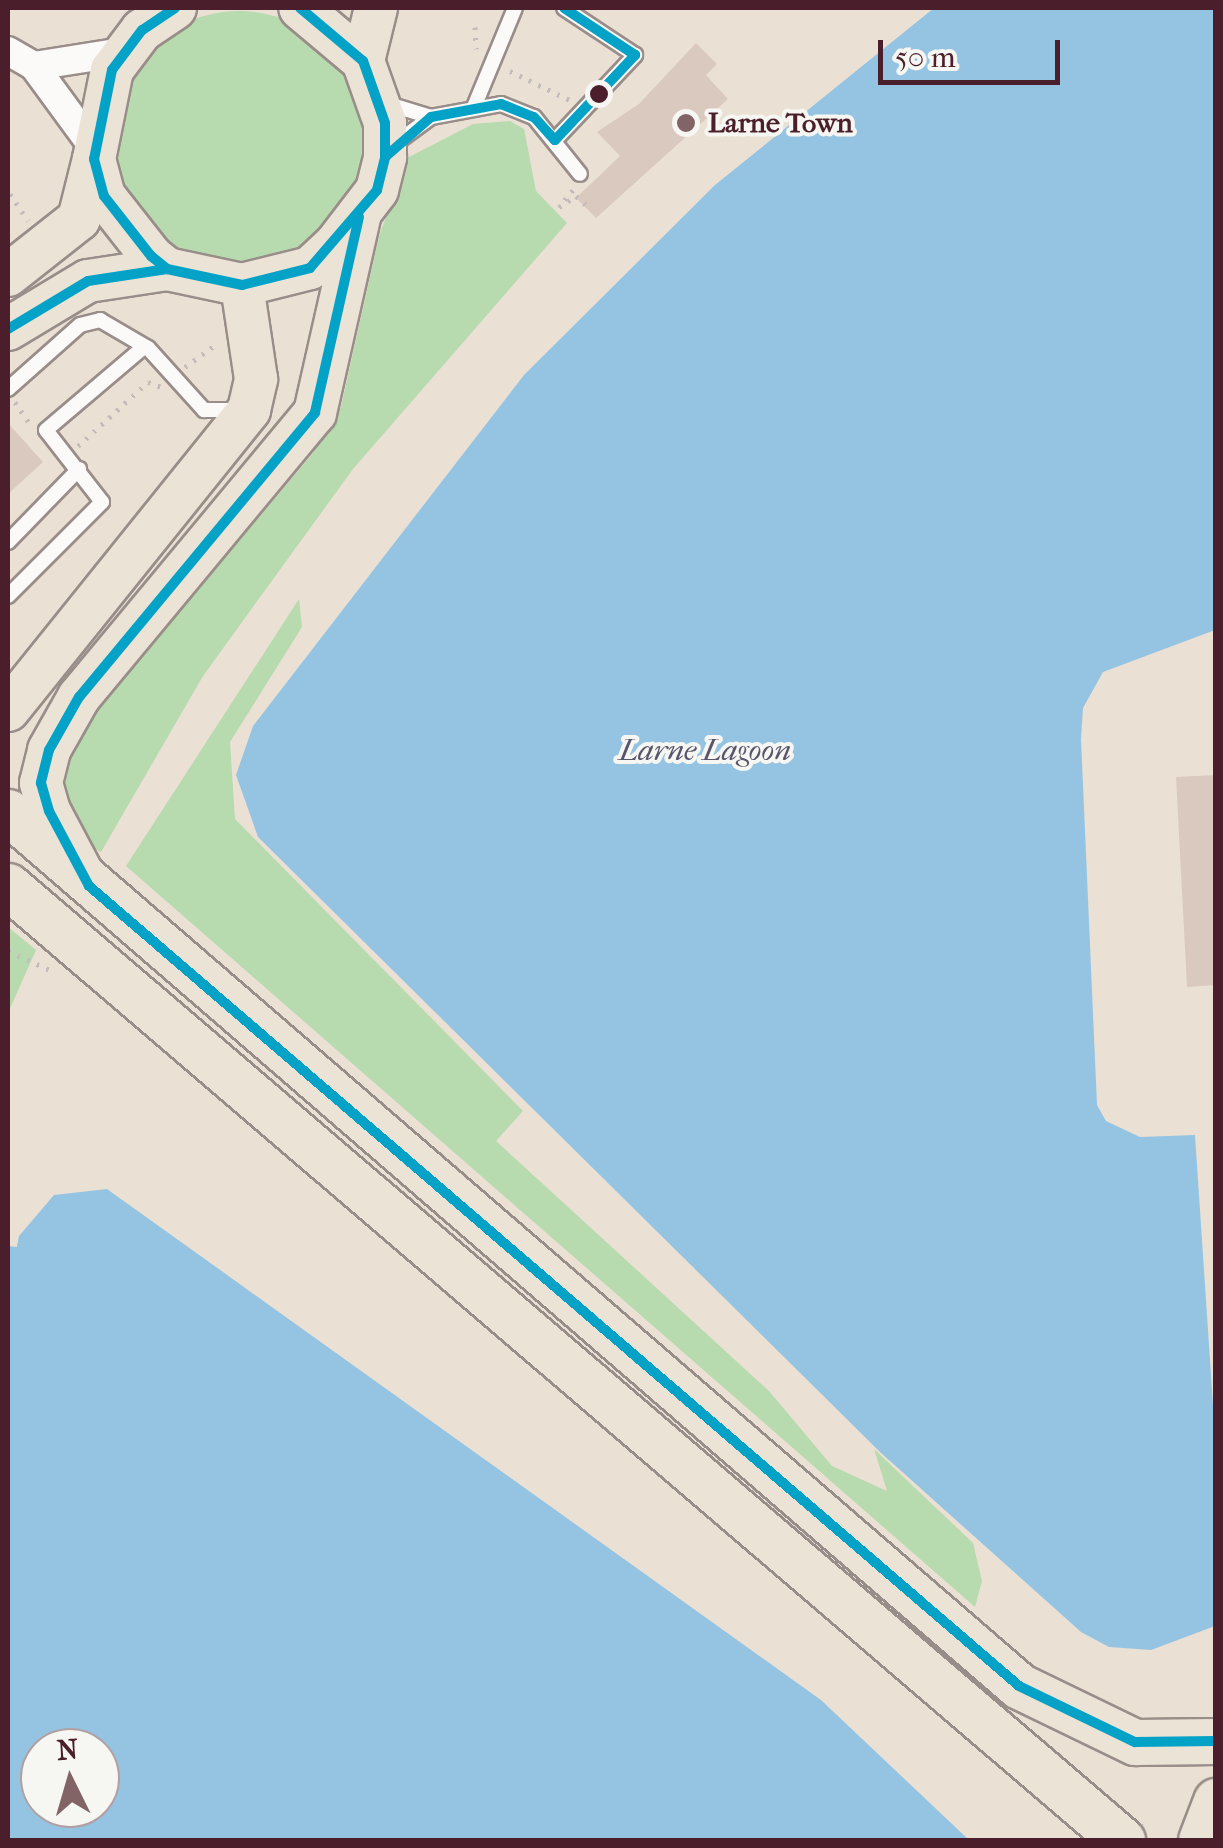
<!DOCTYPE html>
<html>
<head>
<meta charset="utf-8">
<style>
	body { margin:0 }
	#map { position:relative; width:1223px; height:1848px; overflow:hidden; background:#eae1d4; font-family:"IM FELL French Canon",serif }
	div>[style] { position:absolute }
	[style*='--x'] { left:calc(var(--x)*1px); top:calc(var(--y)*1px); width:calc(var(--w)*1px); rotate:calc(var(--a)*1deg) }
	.green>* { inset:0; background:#b7daae }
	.round { border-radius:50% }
	.water>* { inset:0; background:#95c4e2 }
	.river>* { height:45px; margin:-22.5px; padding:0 22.5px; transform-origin:22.5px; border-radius:22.5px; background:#95c4e2 }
	.building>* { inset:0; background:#dac9bf }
	.path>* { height:5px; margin-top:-2.5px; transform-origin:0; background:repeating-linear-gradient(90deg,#c3bcbb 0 2.5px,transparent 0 10.5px) }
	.roads { filter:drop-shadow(2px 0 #998d89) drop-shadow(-2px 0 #998d89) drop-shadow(0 2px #998d89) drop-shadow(0 -2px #998d89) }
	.service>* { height:14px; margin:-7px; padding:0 7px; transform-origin:7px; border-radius:7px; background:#fcfaf9 }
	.minor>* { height:28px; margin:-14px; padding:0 14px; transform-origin:14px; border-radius:14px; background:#fcfaf9 }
	.primary>* { height:42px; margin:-21px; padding:0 21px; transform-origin:21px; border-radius:21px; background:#ece3d7 }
	.trunk>* { height:45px; margin:-22.5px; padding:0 22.5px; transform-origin:22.5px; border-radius:22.5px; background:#ece3d7 }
	.bus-1>* { height:10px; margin:-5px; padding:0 5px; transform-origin:5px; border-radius:5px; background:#04a2c6 }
	.dots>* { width:28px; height:28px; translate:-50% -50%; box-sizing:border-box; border:5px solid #f6f6f2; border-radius:50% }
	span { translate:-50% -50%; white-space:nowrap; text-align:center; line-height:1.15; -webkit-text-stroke:8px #f6f6f2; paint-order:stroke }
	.poi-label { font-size:28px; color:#4a1f2b; font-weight:700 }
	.left { translate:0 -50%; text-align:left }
	.water-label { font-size:30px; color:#58556d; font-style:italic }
	.frame { position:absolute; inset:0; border:10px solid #4a1f2b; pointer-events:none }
	.north { position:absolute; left:20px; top:1728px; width:100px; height:100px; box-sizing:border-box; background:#f6f6f2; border:2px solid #b1a0a2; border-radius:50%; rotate:355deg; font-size:28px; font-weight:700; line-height:40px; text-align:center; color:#4a1f2b }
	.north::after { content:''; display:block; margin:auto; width:35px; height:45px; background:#826366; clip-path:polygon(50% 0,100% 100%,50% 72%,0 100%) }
	.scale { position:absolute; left:878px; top:40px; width:182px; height:45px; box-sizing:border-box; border:5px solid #4a1f2b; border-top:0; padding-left:12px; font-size:30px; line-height:35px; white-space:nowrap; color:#4a1f2b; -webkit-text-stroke:8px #f6f6f2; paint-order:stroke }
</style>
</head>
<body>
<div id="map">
	<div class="green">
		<div class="round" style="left:112px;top:11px;width:254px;height:254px"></div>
		<div style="clip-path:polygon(510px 121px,524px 129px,536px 191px,567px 223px,353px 469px,203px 676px,101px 852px,89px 845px,62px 797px,64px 765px,93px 715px,314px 452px,341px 407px,379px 236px,409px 157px,473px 124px)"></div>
		<div style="clip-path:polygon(299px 599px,302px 627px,230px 742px,235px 819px,523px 1111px,496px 1141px,769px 1391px,832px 1466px,887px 1491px,874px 1449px,973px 1543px,982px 1581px,975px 1607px,126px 866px)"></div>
		<div style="clip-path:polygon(8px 927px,36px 950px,8px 1013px)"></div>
	</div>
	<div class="water">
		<div style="clip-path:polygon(934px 8px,1215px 8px,1215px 630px,1103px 672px,1083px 708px,1081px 739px,1097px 1105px,1106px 1121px,1140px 1137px,1195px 1135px,1215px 1435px,1215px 1626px,1151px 1650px,1109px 1647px,1081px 1632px,880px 1452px,258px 837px,236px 775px,253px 726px,524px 375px,715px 185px)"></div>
		<div style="clip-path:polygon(evenodd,107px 1189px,821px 1700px,969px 1840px,8px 1840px,8px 1293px,19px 1236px,54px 1195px,107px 1189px,40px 1748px,100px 1748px,100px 1808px,40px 1808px,40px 1748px)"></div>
	</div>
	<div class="river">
		<div style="--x:8;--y:1268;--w:5;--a:11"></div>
	</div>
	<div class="building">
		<div style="clip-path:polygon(696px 43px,717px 64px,706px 75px,728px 99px,596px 218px,576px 198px,620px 156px,597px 132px,639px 104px)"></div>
		<div style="clip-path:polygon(8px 423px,43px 462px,8px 494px)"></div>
		<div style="clip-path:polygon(1216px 775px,1216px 985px,1187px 987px,1176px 777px)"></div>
	</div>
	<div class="path">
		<div style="--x:475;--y:27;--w:22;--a:87"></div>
		<div style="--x:510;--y:71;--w:67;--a:25.8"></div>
		<div style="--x:573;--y:190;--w:22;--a:129"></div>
		<div style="--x:559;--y:207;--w:20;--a:-33"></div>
		<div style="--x:576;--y:196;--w:13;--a:42"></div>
		<div style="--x:10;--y:194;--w:32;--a:56"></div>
		<div style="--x:185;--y:367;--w:39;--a:-36"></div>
		<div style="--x:15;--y:402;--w:30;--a:56"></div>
		<div style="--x:78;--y:446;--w:95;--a:-42.4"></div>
		<div style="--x:148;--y:382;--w:15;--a:20"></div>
		<div style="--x:8;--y:951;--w:46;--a:24.3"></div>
	</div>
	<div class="roads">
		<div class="service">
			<div style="--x:385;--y:103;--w:48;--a:16.9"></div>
			<div style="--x:474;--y:107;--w:107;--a:-67.5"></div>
			<div style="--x:555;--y:140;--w:117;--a:-46.7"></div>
			<div style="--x:635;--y:55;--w:85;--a:-146.5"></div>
			<div style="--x:396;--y:143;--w:44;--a:-36.6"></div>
			<div style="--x:431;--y:117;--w:71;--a:-10.5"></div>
			<div style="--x:501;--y:104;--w:35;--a:22"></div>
			<div style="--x:534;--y:117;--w:73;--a:51.1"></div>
			<div style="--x:8;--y:389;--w:96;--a:-41.6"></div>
			<div style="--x:80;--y:325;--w:21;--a:-14"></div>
			<div style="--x:100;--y:320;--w:56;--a:30.3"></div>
			<div style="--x:148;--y:348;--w:84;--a:47.9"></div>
			<div style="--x:204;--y:410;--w:35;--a:0"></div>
			<div style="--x:8;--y:542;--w:102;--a:-45.8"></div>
			<div style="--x:8;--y:596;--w:133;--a:-45"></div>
			<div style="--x:102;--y:502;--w:91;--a:-127.9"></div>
			<div style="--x:46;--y:430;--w:128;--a:-40.3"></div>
		</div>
		<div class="minor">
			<div style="--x:8;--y:51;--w:30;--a:30"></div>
			<div style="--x:34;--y:66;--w:102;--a:53.8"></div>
			<div style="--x:34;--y:66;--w:89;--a:-9"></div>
		</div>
		<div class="primary">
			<div style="--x:175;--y:8;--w:40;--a:146"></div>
			<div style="--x:142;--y:30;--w:50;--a:126.9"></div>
			<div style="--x:112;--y:70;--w:91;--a:101.4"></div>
			<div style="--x:94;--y:159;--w:38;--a:75"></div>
			<div style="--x:104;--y:196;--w:76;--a:51.9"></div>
			<div style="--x:151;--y:256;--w:21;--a:39"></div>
			<div style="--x:167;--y:269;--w:77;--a:12"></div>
			<div style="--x:242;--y:285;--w:70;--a:-14"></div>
			<div style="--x:310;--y:268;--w:34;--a:-43"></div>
			<div style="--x:335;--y:245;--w:69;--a:-52.6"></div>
			<div style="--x:377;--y:190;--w:34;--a:-76"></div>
			<div style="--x:385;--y:157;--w:34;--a:-90"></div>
			<div style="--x:385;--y:123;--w:66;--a:-109.5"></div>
			<div style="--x:363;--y:61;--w:82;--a:-139.9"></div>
			<div style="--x:363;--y:61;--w:55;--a:-76.2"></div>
			<div style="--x:8;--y:275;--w:90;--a:-38.3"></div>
			<div style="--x:79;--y:219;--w:62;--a:-76"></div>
			<div style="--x:8;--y:329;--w:93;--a:-31"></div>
			<div style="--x:88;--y:281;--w:80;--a:-8.6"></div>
			<div style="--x:8;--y:710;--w:385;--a:-51.2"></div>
			<div style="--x:249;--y:410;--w:32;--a:-77"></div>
			<div style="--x:256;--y:379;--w:95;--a:-98.5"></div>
			<div style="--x:82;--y:873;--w:70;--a:-118"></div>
			<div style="--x:49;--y:811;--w:29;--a:-106"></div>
			<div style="--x:41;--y:783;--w:34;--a:-76"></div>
			<div style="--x:49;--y:750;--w:61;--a:-60.5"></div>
			<div style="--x:79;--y:697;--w:369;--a:-50.3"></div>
			<div style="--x:315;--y:413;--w:200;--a:-77.3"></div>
		</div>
		<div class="trunk">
			<div style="--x:8;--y:812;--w:1336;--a:40.84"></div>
			<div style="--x:1019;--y:1686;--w:129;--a:25.8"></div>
			<div style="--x:1135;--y:1742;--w:81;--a:-0.7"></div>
			<div style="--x:8;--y:886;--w:1467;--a:40.58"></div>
			<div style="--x:1201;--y:1840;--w:42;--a:-69"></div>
		</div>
	</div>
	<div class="bus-1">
		<div style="--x:175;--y:8;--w:40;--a:146"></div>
		<div style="--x:142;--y:30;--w:50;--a:126.9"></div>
		<div style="--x:112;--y:70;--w:91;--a:101.4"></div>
		<div style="--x:94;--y:159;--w:38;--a:75"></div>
		<div style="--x:104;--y:196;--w:76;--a:51.9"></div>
		<div style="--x:151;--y:256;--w:21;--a:39"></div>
		<div style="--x:167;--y:269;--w:77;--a:12"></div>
		<div style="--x:242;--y:285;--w:70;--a:-14"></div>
		<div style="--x:310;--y:268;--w:103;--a:-49.3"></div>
		<div style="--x:377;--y:190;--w:34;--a:-76"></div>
		<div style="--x:385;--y:157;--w:34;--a:-90"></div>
		<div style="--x:385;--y:123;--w:66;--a:-109.5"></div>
		<div style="--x:363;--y:61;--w:82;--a:-139.9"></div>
		<div style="--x:385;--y:157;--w:61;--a:-41"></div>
		<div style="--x:431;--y:117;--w:71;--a:-10.5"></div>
		<div style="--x:501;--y:104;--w:35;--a:22"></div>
		<div style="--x:534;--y:117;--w:31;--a:48"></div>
		<div style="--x:555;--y:140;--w:117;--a:-46.7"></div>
		<div style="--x:635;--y:55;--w:85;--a:-146.5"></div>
		<div style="--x:359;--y:217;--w:201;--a:102.7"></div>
		<div style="--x:315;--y:413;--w:369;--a:129.7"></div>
		<div style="--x:79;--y:697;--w:61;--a:119.5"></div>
		<div style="--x:49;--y:750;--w:34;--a:104"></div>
		<div style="--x:41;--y:783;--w:29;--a:74"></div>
		<div style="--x:49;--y:811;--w:85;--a:61.9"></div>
		<div style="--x:89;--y:886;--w:1227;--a:40.7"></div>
		<div style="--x:1019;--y:1686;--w:129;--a:25.8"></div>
		<div style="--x:1135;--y:1742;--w:81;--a:-0.7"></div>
		<div style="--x:8;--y:329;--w:93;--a:-31"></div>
		<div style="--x:88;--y:281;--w:80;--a:-8.6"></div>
	</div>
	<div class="dots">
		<div style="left:599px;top:94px;background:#4a1f2b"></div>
		<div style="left:686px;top:123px;background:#826366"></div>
	</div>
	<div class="poi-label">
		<span class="left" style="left:708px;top:123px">Larne Town</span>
	</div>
	<div class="water-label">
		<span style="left:705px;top:751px">Larne Lagoon</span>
	</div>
	<div class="frame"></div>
	<div class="north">N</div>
	<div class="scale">50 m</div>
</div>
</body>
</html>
